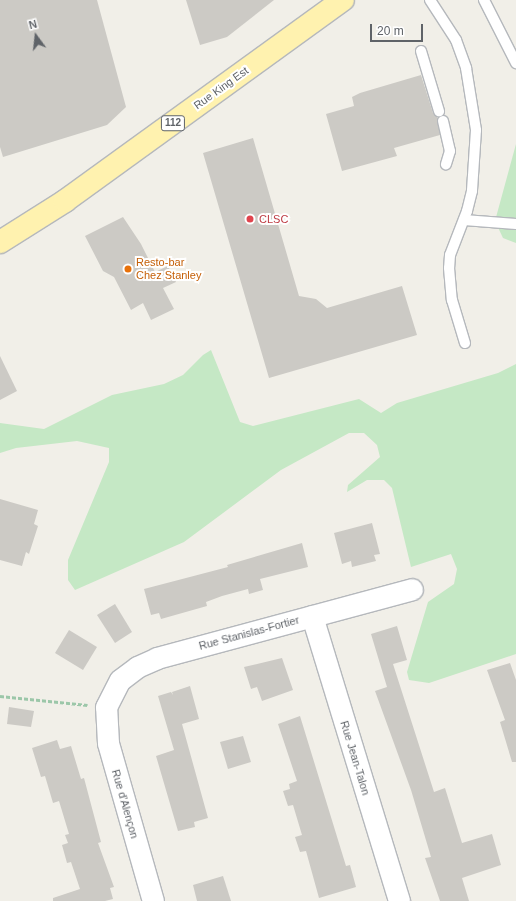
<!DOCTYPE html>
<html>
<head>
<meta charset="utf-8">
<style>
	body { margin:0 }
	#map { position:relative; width:516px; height:901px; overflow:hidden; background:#f1efe8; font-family:Arial,sans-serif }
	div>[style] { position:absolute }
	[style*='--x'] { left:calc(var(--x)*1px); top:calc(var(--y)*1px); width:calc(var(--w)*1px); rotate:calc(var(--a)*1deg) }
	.green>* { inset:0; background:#c5e8c5 }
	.building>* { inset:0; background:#cccac5 }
	.path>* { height:2.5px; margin-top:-1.25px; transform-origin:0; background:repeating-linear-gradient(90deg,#9cc7a9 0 4px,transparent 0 6px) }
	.roads { filter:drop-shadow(1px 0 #b5b8bc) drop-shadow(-1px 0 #b5b8bc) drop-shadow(0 1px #b5b8bc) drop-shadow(0 -1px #b5b8bc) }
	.service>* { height:10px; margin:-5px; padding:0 5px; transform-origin:5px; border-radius:5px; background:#fff }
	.minor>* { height:21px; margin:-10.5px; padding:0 10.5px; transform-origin:10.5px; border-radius:10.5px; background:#fff }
	.primary>* { height:22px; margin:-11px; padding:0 11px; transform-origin:11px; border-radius:11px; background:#fff2af }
	.dots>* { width:11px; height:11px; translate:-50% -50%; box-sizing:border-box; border:2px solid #fff; border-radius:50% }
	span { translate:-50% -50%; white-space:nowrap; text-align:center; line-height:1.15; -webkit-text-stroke:4px #fff; paint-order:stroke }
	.shield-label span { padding:1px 3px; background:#fff; border:1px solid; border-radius:3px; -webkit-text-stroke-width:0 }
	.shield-label { font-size:10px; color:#5f6368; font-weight:700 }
	.street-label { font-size:11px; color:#5f6368 }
	.health-label { font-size:11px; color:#be3a42 }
	.left { translate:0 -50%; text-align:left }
	.food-label { font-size:11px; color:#c56008 }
	.north { position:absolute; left:16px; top:16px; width:40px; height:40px; -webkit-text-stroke:3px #fff; paint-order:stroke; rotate:345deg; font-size:11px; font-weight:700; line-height:16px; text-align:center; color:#5f6368 }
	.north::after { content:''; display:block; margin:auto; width:14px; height:18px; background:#5f6368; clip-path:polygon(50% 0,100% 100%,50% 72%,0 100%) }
	.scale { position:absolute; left:370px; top:24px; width:53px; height:18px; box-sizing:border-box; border:2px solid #5f6368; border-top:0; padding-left:5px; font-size:12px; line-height:14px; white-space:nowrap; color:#5f6368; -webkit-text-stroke:3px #fff; paint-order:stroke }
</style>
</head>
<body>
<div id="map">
	<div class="green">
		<div style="clip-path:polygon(516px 144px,516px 243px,503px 238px,495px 221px)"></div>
		<div style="clip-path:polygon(211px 350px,240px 422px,253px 426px,359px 399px,381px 413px,397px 403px,498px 373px,516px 364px,516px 654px,429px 683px,409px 680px,407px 672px,428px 602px,454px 584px,457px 569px,451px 554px,411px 567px,392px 488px,384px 480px,367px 480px,347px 492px,348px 485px,380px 457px,377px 445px,364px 433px,349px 433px,281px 470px,184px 542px,75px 590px,68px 580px,68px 560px,109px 462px,109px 448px,77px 441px,16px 448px,0 453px,0 423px,44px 429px,112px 395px,164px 384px,183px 375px,203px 355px)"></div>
	</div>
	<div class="building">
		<div style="clip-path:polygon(0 0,97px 0,126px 107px,107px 125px,3px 157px,0 147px)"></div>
		<div style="clip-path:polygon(186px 0,274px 0,227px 37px,200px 45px)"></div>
		<div style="clip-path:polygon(421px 75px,433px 113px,437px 117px,440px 135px,394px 148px,397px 156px,342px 171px,326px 114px,354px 106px,352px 97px,360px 93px)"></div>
		<div style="clip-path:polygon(253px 138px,299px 296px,316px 299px,327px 308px,402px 286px,417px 335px,269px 378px,203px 153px)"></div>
		<div style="clip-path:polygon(123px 217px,141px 244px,155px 272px,168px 266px,176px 282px,163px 288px,174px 309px,151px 320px,143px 303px,131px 310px,114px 277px,103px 271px,85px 236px)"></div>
		<div style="clip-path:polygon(0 356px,17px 391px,0 400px)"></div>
		<div style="clip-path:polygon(0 499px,38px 510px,34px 524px,38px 526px,29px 554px,26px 552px,22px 566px,0 560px)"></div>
		<div style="clip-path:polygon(372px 523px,380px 554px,374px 555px,376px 561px,352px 567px,351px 561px,342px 564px,334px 533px)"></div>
		<div style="clip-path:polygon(302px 543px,308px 567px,260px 579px,263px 590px,249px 594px,248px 589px,222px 596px,206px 602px,207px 606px,161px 619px,159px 613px,151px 615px,144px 589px,228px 567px,227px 565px)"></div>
		<div style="clip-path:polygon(115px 604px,132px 632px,115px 643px,97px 615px)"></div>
		<div style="clip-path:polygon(397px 626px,407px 660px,393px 664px,434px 792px,445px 788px,462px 843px,492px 834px,501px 865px,462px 878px,469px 901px,440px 901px,425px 858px,431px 857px,411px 790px,375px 691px,387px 687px,371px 634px)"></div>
		<div style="clip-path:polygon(69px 630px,97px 647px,83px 670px,55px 653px)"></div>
		<div style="clip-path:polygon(282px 658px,293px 690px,262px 701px,257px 687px,251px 689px,244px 667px)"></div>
		<div style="clip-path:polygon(510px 663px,516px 680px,516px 762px,512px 762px,500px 722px,505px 720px,487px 670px)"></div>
		<div style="clip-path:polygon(190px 686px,199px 719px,182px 724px,208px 818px,194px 822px,195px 827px,178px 831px,156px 756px,174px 750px,158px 696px,171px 692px,173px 695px,172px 692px)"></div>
		<div style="clip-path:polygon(9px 707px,34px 711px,31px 727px,7px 724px)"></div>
		<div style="clip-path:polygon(300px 716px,346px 866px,350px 865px,356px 887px,319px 898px,306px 851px,300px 852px,295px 837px,302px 835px,293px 805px,288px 806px,283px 791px,290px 789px,289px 784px,297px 781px,278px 724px)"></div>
		<div style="clip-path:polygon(243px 736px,251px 762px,228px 769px,220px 742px)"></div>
		<div style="clip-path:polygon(57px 740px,60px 749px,71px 746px,81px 779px,84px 778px,101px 842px,98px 843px,114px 887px,110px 888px,113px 899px,105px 901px,53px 901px,53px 898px,80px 889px,71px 862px,67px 863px,62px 845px,68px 843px,65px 835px,69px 834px,59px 801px,53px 803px,45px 776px,41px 777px,32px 748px)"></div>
		<div style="clip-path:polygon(223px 876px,231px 901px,197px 901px,193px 885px)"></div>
	</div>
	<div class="path">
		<div style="--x:0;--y:696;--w:88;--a:5.8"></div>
	</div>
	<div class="roads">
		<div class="service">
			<div style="--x:430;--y:0;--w:48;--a:57"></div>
			<div style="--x:456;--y:40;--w:30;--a:70"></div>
			<div style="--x:466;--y:68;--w:63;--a:80.8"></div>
			<div style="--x:476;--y:130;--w:61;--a:93.8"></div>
			<div style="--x:472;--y:191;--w:21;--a:104"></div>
			<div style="--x:467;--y:211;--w:47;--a:111.1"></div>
			<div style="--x:450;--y:255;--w:13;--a:94"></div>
			<div style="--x:449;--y:268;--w:32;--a:85"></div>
			<div style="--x:452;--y:300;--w:45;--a:73.2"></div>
			<div style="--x:484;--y:0;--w:71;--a:63.1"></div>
			<div style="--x:421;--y:51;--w:63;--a:73.3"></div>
			<div style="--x:443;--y:121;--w:31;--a:77"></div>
			<div style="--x:450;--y:151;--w:14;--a:107"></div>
			<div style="--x:464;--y:220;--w:52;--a:4.4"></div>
		</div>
		<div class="minor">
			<div style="--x:312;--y:616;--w:298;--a:73"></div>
			<div style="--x:153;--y:901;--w:164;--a:-105.9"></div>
			<div style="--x:108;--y:743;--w:36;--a:-93"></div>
			<div style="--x:106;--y:707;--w:30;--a:-63"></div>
			<div style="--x:120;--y:680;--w:21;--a:-37"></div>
			<div style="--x:137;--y:667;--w:22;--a:-24"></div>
			<div style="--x:157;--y:658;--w:264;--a:-15.1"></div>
		</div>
		<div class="primary">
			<div style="--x:0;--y:242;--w:77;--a:-32.2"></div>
			<div style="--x:65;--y:201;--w:343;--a:-35.9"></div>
		</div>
	</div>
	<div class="dots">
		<div style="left:250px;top:219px;background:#e0444e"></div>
		<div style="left:128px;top:269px;background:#e8710a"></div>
	</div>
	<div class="shield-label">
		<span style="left:173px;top:123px">112</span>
	</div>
	<div class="street-label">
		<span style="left:221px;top:88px;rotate:-36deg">Rue King Est</span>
		<span style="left:249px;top:633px;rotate:-15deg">Rue Stanislas-Fortier</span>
		<span style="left:355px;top:758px;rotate:73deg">Rue Jean-Talon</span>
		<span style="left:125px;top:804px;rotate:74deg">Rue d'Alençon</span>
	</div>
	<div class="health-label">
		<span class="left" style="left:259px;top:219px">CLSC</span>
	</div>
	<div class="food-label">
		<span class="left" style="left:136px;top:269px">Resto-bar<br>Chez Stanley</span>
	</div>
	<div class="north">N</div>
	<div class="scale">20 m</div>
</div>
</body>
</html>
